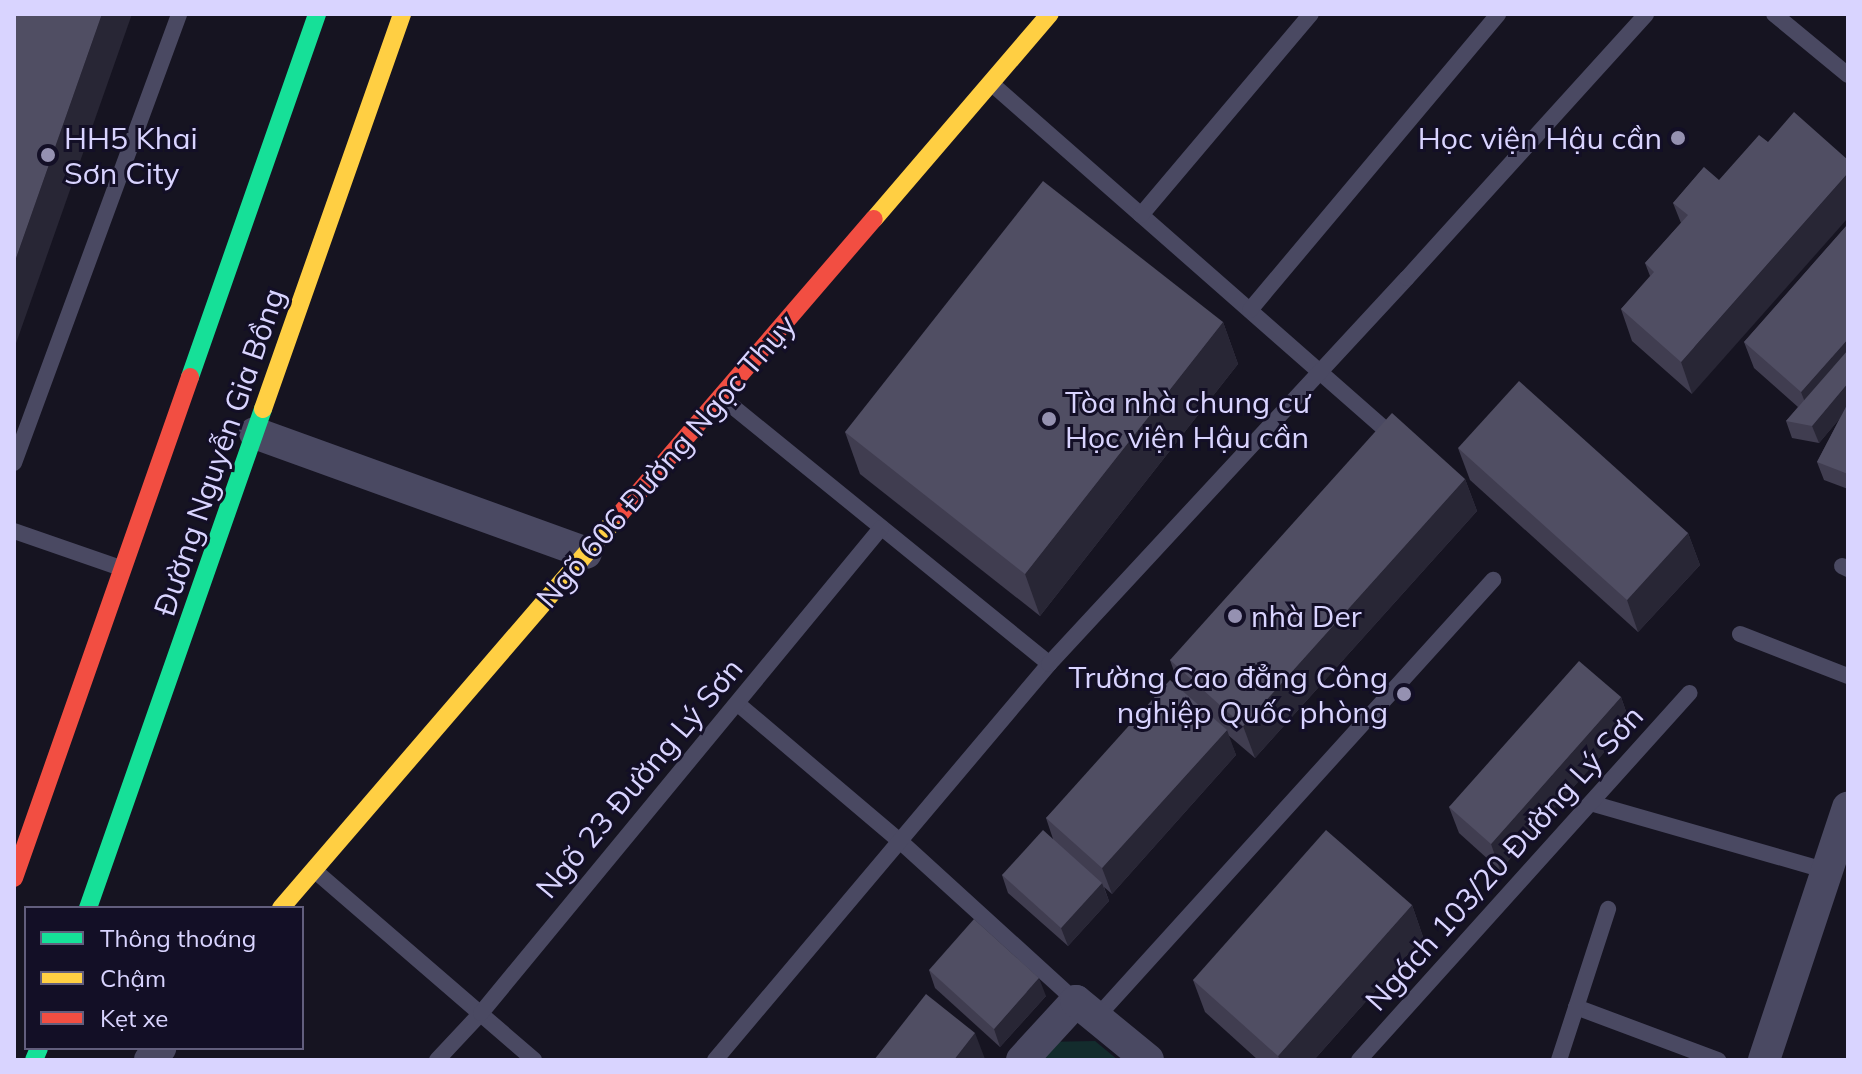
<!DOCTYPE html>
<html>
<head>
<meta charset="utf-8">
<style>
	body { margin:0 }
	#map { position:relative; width:1862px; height:1074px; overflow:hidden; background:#161421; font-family:Mulish,sans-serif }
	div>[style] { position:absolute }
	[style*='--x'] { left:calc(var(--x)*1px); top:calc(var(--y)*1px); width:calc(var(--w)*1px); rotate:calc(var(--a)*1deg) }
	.green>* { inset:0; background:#132c2d }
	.lane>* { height:16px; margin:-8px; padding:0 8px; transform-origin:8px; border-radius:8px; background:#4a4962 }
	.street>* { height:32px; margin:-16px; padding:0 16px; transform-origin:16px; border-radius:16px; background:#4a4962 }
	.fast>* { height:18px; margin:-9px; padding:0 9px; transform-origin:9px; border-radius:9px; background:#16e098 }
	.slow>* { height:18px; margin:-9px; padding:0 9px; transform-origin:9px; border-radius:9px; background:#ffcf43 }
	.jam>* { height:18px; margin:-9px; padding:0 9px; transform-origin:9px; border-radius:9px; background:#f24e42 }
	.wall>* { inset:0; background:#403d50 }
	.shaded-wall>* { inset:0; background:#282635 }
	.building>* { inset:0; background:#504e63 }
	.dots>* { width:22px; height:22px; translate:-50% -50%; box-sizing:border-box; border:4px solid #130f26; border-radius:50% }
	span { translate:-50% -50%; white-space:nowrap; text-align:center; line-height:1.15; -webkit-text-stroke:6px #130f26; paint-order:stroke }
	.poi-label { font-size:30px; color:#d9d4ff }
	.left { translate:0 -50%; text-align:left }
	.right { translate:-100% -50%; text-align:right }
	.street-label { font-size:30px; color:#d9d4ff }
	.frame { position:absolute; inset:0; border:16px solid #d9d4ff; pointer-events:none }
	.legend { position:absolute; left:24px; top:906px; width:280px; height:144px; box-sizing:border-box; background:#130f26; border:2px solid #625e7d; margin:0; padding:10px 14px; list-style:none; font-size:24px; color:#d9d4ff }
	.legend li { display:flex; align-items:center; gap:16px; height:40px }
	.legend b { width:40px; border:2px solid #625e7d }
</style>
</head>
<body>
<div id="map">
	<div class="green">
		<div style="clip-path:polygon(1095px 1041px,1118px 1060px,1027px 1060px,1041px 1042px)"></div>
	</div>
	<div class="lane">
		<div style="--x:1774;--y:14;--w:96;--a:39.5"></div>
		<div style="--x:992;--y:84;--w:536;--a:41.3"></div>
		<div style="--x:1141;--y:215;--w:263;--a:-49.8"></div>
		<div style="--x:1250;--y:310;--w:386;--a:-50"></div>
		<div style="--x:721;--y:397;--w:423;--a:39.1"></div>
		<div style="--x:14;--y:463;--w:478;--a:-69.8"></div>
		<div style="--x:14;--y:531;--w:113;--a:19.1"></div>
		<div style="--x:1842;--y:566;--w:7;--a:27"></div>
		<div style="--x:1740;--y:634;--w:116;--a:21.3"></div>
		<div style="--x:738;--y:704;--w:214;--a:40.3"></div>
		<div style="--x:901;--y:842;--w:236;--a:42.3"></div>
		<div style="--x:1594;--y:804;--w:242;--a:16"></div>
		<div style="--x:314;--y:870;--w:291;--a:40.8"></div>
		<div style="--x:1576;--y:1007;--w:152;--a:20.5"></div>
		<div style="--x:1095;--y:1019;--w:593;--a:-47.8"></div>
		<div style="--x:437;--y:1060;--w:64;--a:-46.9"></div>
		<div style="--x:481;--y:1013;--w:629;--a:-50.49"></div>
		<div style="--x:715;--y:1060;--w:518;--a:-49.85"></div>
		<div style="--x:1049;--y:664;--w:526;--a:-47.16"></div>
		<div style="--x:1407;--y:278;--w:356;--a:-47.8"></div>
		<div style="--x:1359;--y:1060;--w:494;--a:-48"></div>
		<div style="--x:1559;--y:1060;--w:159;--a:-72"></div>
	</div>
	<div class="street">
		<div style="--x:255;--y:433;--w:352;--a:19.9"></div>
		<div style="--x:150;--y:1060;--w:16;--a:-50"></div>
		<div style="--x:1022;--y:1060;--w:80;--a:-47.5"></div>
		<div style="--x:1076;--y:1001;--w:93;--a:39.3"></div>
		<div style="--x:1764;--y:1060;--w:266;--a:-71.6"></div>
	</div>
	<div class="fast">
		<div style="--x:190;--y:377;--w:385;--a:-70.7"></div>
		<div style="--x:88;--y:908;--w:529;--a:-70.67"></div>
		<div style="--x:34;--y:1060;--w:13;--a:-67"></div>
	</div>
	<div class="slow">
		<div style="--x:874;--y:219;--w:270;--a:-49.4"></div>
		<div style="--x:263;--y:409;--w:419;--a:-70.6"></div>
		<div style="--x:281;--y:908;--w:520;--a:-49.29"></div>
	</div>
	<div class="jam">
		<div style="--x:620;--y:514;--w:389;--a:-49.3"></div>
		<div style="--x:14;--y:878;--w:531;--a:-70.64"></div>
	</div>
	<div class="wall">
		<div style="clip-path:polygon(1704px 167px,1692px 394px,1632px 341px,1621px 309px,1650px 276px,1645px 263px,1681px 223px,1673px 203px)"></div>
		<div style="clip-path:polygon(1848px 224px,1848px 489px,1824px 480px,1817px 462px,1840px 418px,1819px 443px,1792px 438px,1786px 421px,1798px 407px,1754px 368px,1744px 342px)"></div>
		<div style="clip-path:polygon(1223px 322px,1238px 364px,1040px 616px,860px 474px,845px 432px)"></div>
		<div style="clip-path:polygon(1458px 448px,1688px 533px,1700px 565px,1638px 632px,1470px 480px)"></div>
		<div style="clip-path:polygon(1465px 479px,1477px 511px,1255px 758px,1228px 735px,1236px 755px,1112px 894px,1104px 887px,1109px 901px,1068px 946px,1008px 893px,1002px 875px,1053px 839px,1046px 818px,1180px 688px,1170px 660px)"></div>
		<div style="clip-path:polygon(1621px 697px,1630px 723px,1500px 870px,1459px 833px,1449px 807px)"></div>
		<div style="clip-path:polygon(1412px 905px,1423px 937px,1314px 1060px,1258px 1060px,1205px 1012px,1193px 980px)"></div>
		<div style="clip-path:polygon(929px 970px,1046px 996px,1000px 1047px,935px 988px)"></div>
	</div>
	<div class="shaded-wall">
		<div style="clip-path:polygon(102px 14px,132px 14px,14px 349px,14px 264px)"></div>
		<div style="clip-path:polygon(1848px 173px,1848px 218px,1692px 394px,1681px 362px)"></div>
		<div style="clip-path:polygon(1223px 322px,1238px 364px,1040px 616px,1025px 574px)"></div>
		<div style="clip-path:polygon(1848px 339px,1848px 375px,1811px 418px,1801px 392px)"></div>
		<div style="clip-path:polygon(1848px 383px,1848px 409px,1819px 443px,1812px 426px)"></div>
		<div style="clip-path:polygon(1465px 479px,1477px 511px,1255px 758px,1243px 726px)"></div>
		<div style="clip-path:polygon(1688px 533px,1700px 565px,1638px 632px,1627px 600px)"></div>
		<div style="clip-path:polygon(1621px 697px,1630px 723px,1500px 870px,1491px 844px)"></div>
		<div style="clip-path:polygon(1227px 730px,1236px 755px,1112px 894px,1102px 868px)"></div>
		<div style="clip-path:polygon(1102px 883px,1109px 901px,1068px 946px,1061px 928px)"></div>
		<div style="clip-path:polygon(1412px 905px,1423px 937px,1314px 1060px,1280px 1060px,1278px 1056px)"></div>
		<div style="clip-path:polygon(1039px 978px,1046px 996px,1000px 1047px,994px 1029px)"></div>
		<div style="clip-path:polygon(975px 1033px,985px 1059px,984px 1060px,954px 1060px)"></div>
	</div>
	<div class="building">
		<div style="clip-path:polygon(14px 14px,102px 14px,14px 264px)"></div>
		<div style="clip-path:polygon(1794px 112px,1848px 160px,1848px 173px,1681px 362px,1621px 309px,1654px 272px,1645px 263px,1688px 215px,1673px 203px,1704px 167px,1719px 180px,1759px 135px,1768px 142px)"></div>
		<div style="clip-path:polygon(1043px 181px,1223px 322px,1025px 574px,845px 432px)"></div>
		<div style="clip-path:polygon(1848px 224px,1848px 339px,1801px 392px,1744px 342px)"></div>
		<div style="clip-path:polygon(1848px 350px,1848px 383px,1812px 426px,1786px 421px)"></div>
		<div style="clip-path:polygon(1519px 381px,1688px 533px,1627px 600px,1458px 448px)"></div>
		<div style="clip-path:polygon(1848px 403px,1848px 474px,1817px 462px)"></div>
		<div style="clip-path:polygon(1392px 413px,1465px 479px,1243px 726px,1170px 660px)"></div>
		<div style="clip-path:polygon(1579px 661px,1621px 697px,1491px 844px,1449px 807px)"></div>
		<div style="clip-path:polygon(1170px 680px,1227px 730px,1102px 868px,1046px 818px)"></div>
		<div style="clip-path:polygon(1043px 830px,1102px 883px,1061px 928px,1002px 875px)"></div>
		<div style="clip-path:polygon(1326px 830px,1412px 905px,1278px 1056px,1193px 980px)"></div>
		<div style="clip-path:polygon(974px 919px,1039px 978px,994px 1029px,929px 970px)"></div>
		<div style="clip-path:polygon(926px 994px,975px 1033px,954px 1060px,874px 1060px)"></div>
	</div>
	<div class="dots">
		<div style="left:1678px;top:138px;background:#9591b1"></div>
		<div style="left:48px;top:155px;background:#9591b1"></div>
		<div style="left:1049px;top:419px;background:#9591b1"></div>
		<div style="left:1235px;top:616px;background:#9591b1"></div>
		<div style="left:1404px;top:694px;background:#9591b1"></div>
	</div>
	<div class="poi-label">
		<span class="left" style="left:64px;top:155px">HH5 Khai<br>Sơn City</span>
		<span class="right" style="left:1662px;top:138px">Học viện Hậu cần</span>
		<span class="left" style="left:1065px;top:419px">Tòa nhà chung cư<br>Học viện Hậu cần</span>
		<span class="left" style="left:1251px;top:616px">nhà Der</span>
		<span class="right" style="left:1388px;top:694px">Trường Cao đẳng Công<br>nghiệp Quốc phòng</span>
	</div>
	<div class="street-label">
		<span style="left:219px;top:452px;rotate:-71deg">Đường Nguyễn Gia Bồng</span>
		<span style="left:666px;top:461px;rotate:-49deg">Ngõ 606 Đường Ngọc Thụy</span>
		<span style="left:639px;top:778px;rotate:-50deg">Ngõ 23 Đường Lý Sơn</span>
		<span style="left:1504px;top:858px;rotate:-48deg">Ngách 103/20 Đường Lý Sơn</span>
	</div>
	<div class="frame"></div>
	<ul class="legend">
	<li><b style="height:10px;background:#16e098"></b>Thông thoáng</li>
	<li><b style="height:10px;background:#ffcf43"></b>Chậm</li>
	<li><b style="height:10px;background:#f24e42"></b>Kẹt xe</li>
	</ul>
</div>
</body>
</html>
